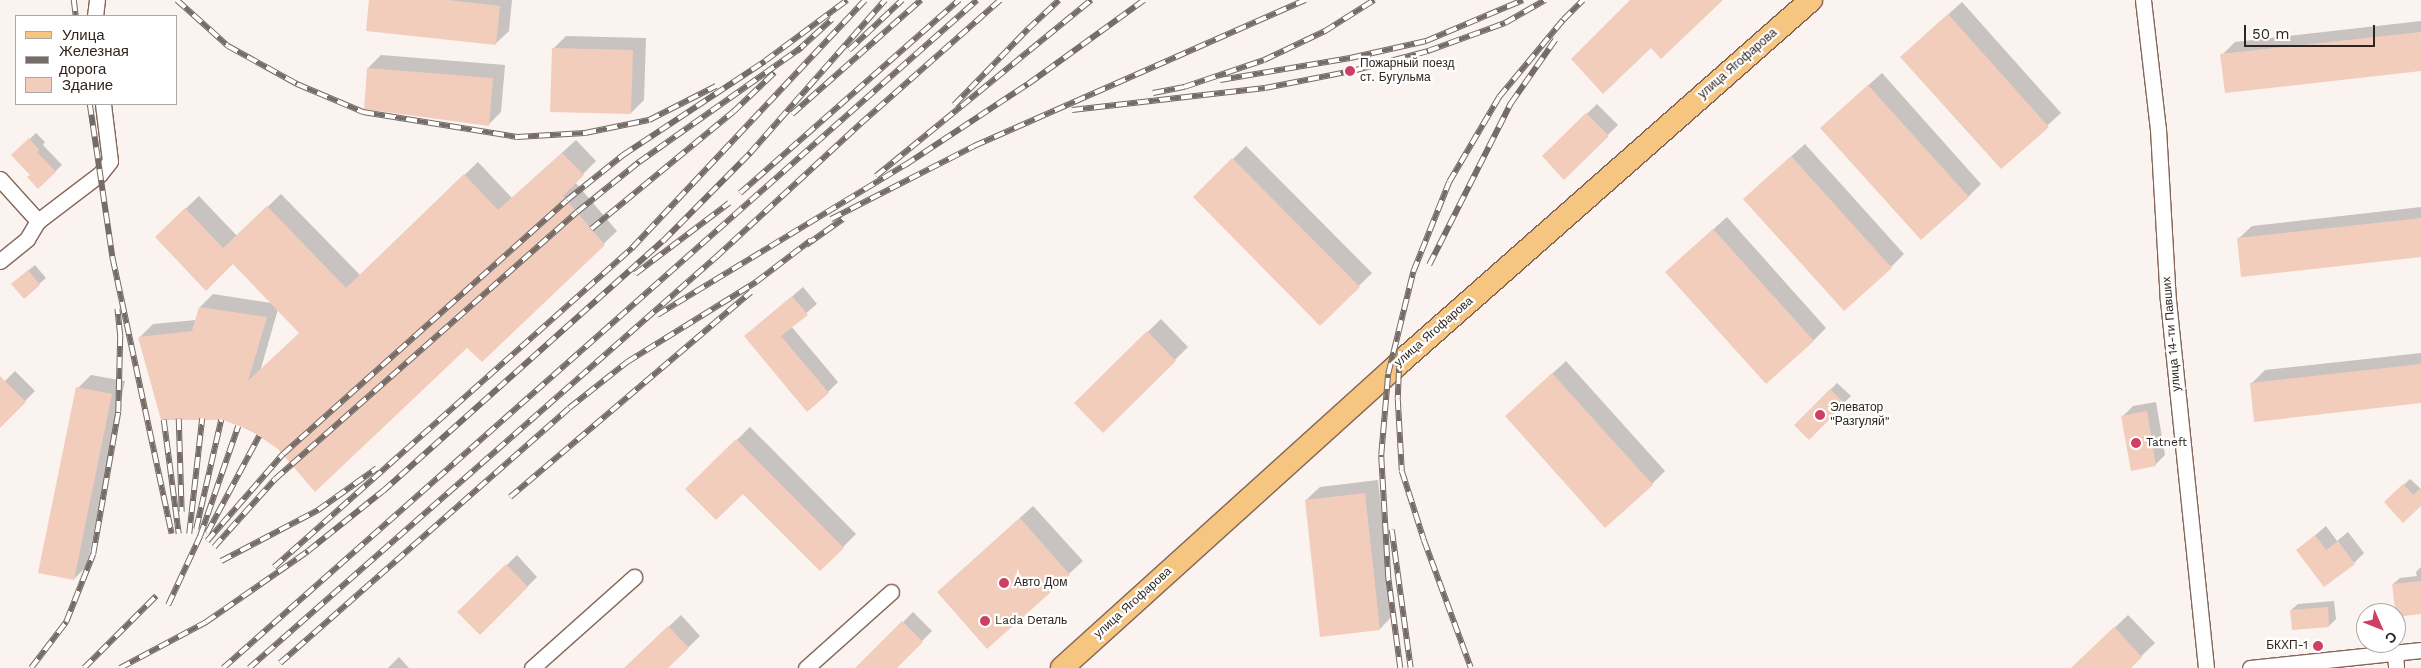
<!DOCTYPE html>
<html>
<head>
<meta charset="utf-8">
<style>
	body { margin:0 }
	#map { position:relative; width:2421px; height:668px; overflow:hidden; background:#faf3f0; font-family:"Work Sans",sans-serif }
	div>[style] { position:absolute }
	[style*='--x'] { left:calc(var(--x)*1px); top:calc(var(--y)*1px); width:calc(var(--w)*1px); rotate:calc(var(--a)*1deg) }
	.shadow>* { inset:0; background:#0003 }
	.building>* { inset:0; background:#f3cdbb }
	.roads { filter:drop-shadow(1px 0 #836658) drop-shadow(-1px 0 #836658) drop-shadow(0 1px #836658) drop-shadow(0 -1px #836658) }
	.minor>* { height:15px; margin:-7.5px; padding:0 7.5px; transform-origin:7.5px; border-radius:7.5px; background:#fff }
	.primary>* { height:22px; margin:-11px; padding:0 11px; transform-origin:11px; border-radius:11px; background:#f6c580 }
	.rail>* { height:5.5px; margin-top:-2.75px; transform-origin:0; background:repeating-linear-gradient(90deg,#fff 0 11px,#766c67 0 22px); box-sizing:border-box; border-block:1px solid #766c67 }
	.dots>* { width:14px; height:14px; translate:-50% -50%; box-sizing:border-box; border:2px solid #fff; border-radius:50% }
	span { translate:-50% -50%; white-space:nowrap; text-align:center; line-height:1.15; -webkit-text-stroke:4.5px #fff; paint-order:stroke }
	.poi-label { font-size:12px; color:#30241e }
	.left { translate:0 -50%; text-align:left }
	.right { translate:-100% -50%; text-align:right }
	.street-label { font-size:12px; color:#30241e }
	.legend { position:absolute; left:15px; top:15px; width:162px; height:90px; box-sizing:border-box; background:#fff; border:1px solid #aca7a5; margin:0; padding:6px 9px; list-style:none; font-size:15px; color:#30241e }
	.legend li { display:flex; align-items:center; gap:10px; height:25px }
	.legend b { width:25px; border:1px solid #aca7a5 }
	.north { position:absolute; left:2356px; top:603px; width:50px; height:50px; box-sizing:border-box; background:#fff; border:1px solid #aca7a5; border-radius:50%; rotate:134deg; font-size:14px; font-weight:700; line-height:20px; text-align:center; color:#30241e }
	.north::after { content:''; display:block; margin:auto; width:18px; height:22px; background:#ce3f64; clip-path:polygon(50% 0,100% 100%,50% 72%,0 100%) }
	.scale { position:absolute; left:2244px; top:25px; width:131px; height:22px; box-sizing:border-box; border:2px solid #30241e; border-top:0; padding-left:6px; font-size:15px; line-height:18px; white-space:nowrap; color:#30241e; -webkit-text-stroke:4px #fff; paint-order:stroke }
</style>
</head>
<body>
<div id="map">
	<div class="shadow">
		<div style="clip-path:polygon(371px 0,512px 0,509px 31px,495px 44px)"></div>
		<div style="clip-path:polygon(1962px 2px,2061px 113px,2001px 168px,1915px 44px)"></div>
		<div style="clip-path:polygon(2421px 21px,2421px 70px,2222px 55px,2235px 42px)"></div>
		<div style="clip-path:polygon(566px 36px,646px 38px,644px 100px,631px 113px,553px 49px)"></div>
		<div style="clip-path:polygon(381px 55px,505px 65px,501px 112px,488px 125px,368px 68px)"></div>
		<div style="clip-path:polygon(1882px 73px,1981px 184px,1968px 197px,1835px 115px)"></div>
		<div style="clip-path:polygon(1597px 104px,1618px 125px,1564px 178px,1543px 156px)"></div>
		<div style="clip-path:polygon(36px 133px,45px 142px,43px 145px,62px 165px,39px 187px,31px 175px,13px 155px)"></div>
		<div style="clip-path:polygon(evenodd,576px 140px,596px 161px,575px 182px,617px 231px,482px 360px,467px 346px,279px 448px,259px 435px,223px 418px,139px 338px,153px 324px,196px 320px,200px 307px,213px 294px,271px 303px,233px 262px,156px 237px,199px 196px,237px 236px,281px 194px,360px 275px,478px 162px,512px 198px,576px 140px,278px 309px,300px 333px,260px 372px,278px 309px)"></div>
		<div style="clip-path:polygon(1805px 144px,1904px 254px,1891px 267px,1758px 186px)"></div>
		<div style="clip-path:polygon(1246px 146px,1372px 273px,1320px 324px,1195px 197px)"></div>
		<div style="clip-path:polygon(2421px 207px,2421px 256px,2238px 239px,2252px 226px)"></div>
		<div style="clip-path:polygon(1727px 217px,1826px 328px,1813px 341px,1680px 259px)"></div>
		<div style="clip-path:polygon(35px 265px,46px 278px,24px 297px,19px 278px)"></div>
		<div style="clip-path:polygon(803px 287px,817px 304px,791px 326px,838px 382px,828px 392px,746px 336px)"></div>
		<div style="clip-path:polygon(1161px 319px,1188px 347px,1103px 431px,1075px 403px)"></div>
		<div style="clip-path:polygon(2421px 353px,2421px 402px,2252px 383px,2265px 370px)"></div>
		<div style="clip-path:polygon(1566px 361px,1665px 471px,1652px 484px,1506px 416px)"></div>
		<div style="clip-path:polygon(15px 371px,35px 391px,0 426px,0 386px)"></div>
		<div style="clip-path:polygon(91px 375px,125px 381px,87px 566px,74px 579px,78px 388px)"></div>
		<div style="clip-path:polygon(1837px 383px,1851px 396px,1809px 438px,1796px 425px)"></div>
		<div style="clip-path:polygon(2156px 402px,2165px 455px,2155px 465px,2123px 416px,2133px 406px)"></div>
		<div style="clip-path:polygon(750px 427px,856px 534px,820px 570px,743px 492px,687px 489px)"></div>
		<div style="clip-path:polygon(2410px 479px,2421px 489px,2421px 504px,2392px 496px)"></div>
		<div style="clip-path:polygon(1378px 480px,1393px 615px,1380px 629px,1306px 500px,1320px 487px)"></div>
		<div style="clip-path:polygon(1033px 506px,1083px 561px,988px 647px,938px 592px)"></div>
		<div style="clip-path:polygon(2326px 526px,2337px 541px,2348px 532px,2364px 553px,2354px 563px,2298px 550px)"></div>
		<div style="clip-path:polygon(517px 555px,537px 577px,480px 634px,459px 612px)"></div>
		<div style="clip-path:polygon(2421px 567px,2421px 613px,2393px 584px,2400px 578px,2417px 576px,2416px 572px)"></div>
		<div style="clip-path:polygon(2334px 601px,2336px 619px,2329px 626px,2291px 610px,2298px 604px)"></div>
		<div style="clip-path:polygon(913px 612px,932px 631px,895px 668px,858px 668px)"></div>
		<div style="clip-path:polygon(681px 615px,700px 636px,667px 668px,625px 668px)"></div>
		<div style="clip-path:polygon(2128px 615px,2155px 643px,2129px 668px,2072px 668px)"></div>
		<div style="clip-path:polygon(399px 657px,409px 668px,388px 668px)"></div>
	</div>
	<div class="building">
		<div style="clip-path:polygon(369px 0,448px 0,500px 6px,496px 45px,366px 31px)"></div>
		<div style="clip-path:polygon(1630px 0,1723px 0,1661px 59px,1651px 48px,1603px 94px,1571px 59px)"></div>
		<div style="clip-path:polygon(1948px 14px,2049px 127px,2001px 169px,1900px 57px)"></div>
		<div style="clip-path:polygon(2421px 32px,2421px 71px,2225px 93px,2220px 54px)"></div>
		<div style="clip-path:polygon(552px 48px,633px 50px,631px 114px,550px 112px)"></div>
		<div style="clip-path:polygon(367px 68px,493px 78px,489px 126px,364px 109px)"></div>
		<div style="clip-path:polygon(1868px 85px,1969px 197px,1921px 240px,1820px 128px)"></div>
		<div style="clip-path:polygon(1586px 113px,1609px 136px,1564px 180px,1542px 156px)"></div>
		<div style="clip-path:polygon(29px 138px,39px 150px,37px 152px,56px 172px,38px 189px,27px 177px,30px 175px,11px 155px)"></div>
		<div style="clip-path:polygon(562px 153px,584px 175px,563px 196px,605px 245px,482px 362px,467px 348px,315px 492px,278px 449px,250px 430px,223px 420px,161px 420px,138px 337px,192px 331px,199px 307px,267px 317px,248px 381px,299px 333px,233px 264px,206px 291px,155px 237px,185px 208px,223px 248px,267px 206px,346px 288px,464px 174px,498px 210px)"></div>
		<div style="clip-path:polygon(1791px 156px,1892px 268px,1844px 311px,1743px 199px)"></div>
		<div style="clip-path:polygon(1232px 158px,1360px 287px,1320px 326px,1193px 197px)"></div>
		<div style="clip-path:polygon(2421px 218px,2421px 257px,2241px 277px,2237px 238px)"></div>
		<div style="clip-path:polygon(1713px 229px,1814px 341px,1766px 384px,1665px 272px)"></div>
		<div style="clip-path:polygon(28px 270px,40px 285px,24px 299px,11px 284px)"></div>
		<div style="clip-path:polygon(792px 296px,808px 315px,781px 336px,829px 393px,807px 412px,744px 336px)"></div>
		<div style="clip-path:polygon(1147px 331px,1176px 361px,1103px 433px,1074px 403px)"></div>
		<div style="clip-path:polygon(2421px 364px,2421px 403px,2254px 422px,2250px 383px)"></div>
		<div style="clip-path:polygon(1552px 373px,1653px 485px,1605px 528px,1505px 416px)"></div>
		<div style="clip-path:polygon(0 376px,26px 402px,0 428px)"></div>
		<div style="clip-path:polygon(76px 387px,112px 394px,74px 580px,38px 573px)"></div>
		<div style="clip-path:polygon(1830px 389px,1845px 404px,1809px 440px,1794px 425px)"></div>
		<div style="clip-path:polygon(2147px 411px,2156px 466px,2131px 471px,2121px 416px)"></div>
		<div style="clip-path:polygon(736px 439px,844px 548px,820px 571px,743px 494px,716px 520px,685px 489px)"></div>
		<div style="clip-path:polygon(2403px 484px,2413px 495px,2421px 488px,2421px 506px,2403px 523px,2384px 502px)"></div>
		<div style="clip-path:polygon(1365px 493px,1380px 630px,1320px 637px,1305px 500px)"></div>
		<div style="clip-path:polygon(1020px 518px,1070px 575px,987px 649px,937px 592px)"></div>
		<div style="clip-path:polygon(2315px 535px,2326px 550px,2338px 541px,2355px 564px,2324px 587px,2296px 550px)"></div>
		<div style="clip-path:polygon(506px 564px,528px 587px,480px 635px,457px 612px)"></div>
		<div style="clip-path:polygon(2421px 581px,2421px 614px,2396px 617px,2392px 584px)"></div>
		<div style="clip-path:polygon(2328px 607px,2329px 627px,2292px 630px,2290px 610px)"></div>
		<div style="clip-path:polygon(902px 621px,923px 642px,897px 668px,855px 668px)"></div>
		<div style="clip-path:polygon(668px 626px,689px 648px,668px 668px,624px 668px)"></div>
		<div style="clip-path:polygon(2114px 627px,2142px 657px,2131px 668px,2071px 668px)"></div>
	</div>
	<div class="roads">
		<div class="minor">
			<div style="--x:2143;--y:0;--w:130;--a:83.4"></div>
			<div style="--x:2158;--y:129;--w:171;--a:86.7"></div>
			<div style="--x:2168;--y:300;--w:370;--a:84.1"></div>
			<div style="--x:95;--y:16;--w:16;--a:-83"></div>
			<div style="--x:0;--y:179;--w:57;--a:47.9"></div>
			<div style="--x:0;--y:261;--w:35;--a:-39"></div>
			<div style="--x:27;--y:239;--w:21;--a:-59"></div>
			<div style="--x:38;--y:221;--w:78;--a:-37.2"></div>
			<div style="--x:100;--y:174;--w:16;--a:-52"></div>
			<div style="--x:110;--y:161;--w:57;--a:-97"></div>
			<div style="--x:2395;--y:652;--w:16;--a:86"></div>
			<div style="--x:532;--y:668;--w:137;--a:-41.7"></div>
			<div style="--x:806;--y:668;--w:114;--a:-41.8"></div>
			<div style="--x:2250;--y:668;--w:172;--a:-6"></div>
		</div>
		<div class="primary">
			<div style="--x:1062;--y:668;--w:452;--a:-42.1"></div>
			<div style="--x:1397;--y:365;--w:552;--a:-41.4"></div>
		</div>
	</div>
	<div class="rail">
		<div style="--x:74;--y:0;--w:16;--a:83"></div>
		<div style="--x:177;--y:0;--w:69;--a:42"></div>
		<div style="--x:228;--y:46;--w:79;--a:28.8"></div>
		<div style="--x:297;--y:84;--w:72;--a:23"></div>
		<div style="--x:363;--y:112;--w:156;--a:9.2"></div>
		<div style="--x:517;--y:137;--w:68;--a:-3.4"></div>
		<div style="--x:585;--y:133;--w:65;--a:-11.5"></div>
		<div style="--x:649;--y:120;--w:75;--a:-26.9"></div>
		<div style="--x:849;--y:50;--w:73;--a:-43.3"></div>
		<div style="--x:797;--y:51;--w:47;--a:-42.4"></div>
		<div style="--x:1220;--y:80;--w:132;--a:-9.6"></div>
		<div style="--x:1350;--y:58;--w:78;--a:-12.6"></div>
		<div style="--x:1426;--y:41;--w:105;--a:-22.9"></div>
		<div style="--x:1153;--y:93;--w:32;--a:-11"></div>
		<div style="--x:1184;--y:87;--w:84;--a:-18.6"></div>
		<div style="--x:1264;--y:60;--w:68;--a:-25.4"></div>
		<div style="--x:1325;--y:31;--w:58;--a:-32.3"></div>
		<div style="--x:90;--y:104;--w:157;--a:81.6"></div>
		<div style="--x:113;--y:259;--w:281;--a:77.9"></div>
		<div style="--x:954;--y:105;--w:106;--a:-45.8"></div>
		<div style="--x:1028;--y:29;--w:42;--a:-43.1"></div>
		<div style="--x:1072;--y:110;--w:194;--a:-6.5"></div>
		<div style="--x:1265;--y:88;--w:89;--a:-11.1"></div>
		<div style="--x:1352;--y:71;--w:79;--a:-14.7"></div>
		<div style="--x:1428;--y:51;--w:82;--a:-20"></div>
		<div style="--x:1505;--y:23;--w:46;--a:-29.9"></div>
		<div style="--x:792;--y:114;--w:172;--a:-41.5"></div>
		<div style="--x:876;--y:176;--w:278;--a:-39.3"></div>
		<div style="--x:740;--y:193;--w:292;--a:-41.4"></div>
		<div style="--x:831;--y:219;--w:161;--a:-27"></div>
		<div style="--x:974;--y:146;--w:362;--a:-23.8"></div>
		<div style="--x:591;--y:229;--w:184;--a:-39.5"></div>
		<div style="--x:733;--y:112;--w:57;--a:-43.6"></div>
		<div style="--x:806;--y:245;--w:45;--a:-35.1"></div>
		<div style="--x:1429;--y:265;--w:182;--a:-63.2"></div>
		<div style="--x:1511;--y:103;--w:77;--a:-55.1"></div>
		<div style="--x:635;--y:274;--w:118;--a:-37.1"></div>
		<div style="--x:657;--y:315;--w:290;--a:-31.2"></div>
		<div style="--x:905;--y:165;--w:147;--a:-33.4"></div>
		<div style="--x:1028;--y:84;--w:143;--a:-35.9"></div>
		<div style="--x:1400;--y:351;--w:48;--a:92.4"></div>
		<div style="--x:1398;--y:399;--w:72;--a:86.8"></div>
		<div style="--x:1402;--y:471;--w:72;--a:72.3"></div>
		<div style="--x:1424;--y:540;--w:136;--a:69.8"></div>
		<div style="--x:179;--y:419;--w:93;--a:88.2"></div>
		<div style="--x:164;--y:420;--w:115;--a:82.5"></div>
		<div style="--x:510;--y:497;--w:316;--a:-40.4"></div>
		<div style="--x:196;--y:529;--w:112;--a:-77.1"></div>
		<div style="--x:1392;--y:530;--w:139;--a:82.2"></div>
		<div style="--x:207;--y:533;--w:110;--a:-61.8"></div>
		<div style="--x:189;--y:534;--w:116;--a:-83.6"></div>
		<div style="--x:207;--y:541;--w:116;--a:-48.9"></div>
		<div style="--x:283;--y:454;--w:381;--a:-41.8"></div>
		<div style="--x:567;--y:200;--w:72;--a:-38.8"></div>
		<div style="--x:623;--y:155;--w:170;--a:-33.5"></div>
		<div style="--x:765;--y:61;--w:102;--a:-36.6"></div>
		<div style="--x:214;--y:547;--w:91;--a:-48.1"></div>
		<div style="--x:275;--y:479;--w:403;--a:-41.5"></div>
		<div style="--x:577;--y:212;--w:80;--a:-38.9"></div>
		<div style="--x:639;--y:162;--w:199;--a:-35.2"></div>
		<div style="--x:221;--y:561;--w:110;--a:-27.7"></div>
		<div style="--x:318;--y:510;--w:72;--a:-35.4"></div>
		<div style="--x:274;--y:567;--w:480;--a:-41.7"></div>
		<div style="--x:632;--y:248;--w:340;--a:-46.8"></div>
		<div style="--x:168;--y:605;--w:76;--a:-65.1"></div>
		<div style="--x:200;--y:536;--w:116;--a:-70.9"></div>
		<div style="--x:280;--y:663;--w:385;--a:-41.4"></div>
		<div style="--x:569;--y:408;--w:74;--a:-38.4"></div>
		<div style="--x:627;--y:362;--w:152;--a:-31.8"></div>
		<div style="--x:756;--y:282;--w:69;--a:-37.4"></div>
		<div style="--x:31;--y:668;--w:58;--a:-52.7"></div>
		<div style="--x:66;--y:622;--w:73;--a:-68.3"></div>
		<div style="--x:93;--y:554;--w:144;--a:-80"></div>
		<div style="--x:118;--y:412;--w:76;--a:-88.5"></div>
		<div style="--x:120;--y:336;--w:27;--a:-96"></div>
		<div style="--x:84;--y:668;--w:102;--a:-45"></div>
		<div style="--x:120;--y:668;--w:98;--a:-28.1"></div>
		<div style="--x:206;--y:622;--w:124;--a:-34.8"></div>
		<div style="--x:308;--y:551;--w:96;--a:-38.7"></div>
		<div style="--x:383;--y:491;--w:375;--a:-41.8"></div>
		<div style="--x:663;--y:241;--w:124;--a:-45.3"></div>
		<div style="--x:750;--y:153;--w:204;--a:-48.6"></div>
		<div style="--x:223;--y:668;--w:1007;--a:-41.54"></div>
		<div style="--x:249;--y:668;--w:622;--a:-41.35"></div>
		<div style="--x:716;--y:257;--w:196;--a:-42.7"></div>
		<div style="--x:860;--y:124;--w:187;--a:-41.5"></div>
		<div style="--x:1400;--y:668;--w:91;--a:-97.6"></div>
		<div style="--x:1388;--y:578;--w:123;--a:-93.3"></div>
		<div style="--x:1381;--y:455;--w:81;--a:-85.1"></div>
		<div style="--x:1388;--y:374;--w:105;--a:-76.2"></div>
		<div style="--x:1413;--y:272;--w:97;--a:-68.2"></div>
		<div style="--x:1449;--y:182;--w:99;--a:-59.5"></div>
		<div style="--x:1499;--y:97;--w:100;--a:-50.3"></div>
		<div style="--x:1563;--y:20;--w:28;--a:-45"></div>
	</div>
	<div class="dots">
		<div style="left:1350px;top:71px;background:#ce3f64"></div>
		<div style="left:1820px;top:415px;background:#ce3f64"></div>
		<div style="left:2136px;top:443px;background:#ce3f64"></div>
		<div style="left:1004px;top:583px;background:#ce3f64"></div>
		<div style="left:985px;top:621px;background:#ce3f64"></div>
		<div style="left:2318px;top:646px;background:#ce3f64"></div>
	</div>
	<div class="poi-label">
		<span class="left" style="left:1360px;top:71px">Пожарный поезд<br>ст. Бугульма</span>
		<span class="left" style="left:1830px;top:415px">Элеватор<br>"Разгуляй"</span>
		<span class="left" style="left:2146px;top:443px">Tatneft</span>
		<span class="left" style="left:1014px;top:583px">Авто Дом</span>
		<span class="left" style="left:995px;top:621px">Lada Dеталь</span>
		<span class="right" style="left:2308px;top:646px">БКХП-1</span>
	</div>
	<div class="street-label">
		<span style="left:1738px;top:64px;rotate:-41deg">улица Ягофарова</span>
		<span style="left:1434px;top:332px;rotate:-41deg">улица Ягофарова</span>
		<span style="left:2172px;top:334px;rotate:-95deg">улица 14-ти Павших</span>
		<span style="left:1133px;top:603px;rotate:-42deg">улица Ягофарова</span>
	</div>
	<ul class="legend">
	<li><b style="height:6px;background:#f6c580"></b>Улица</li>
	<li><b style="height:6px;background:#766c67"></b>Железная дорога</li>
	<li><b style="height:14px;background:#f3cdbb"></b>Здание</li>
	</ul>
	<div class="north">С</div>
	<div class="scale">50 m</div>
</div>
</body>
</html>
